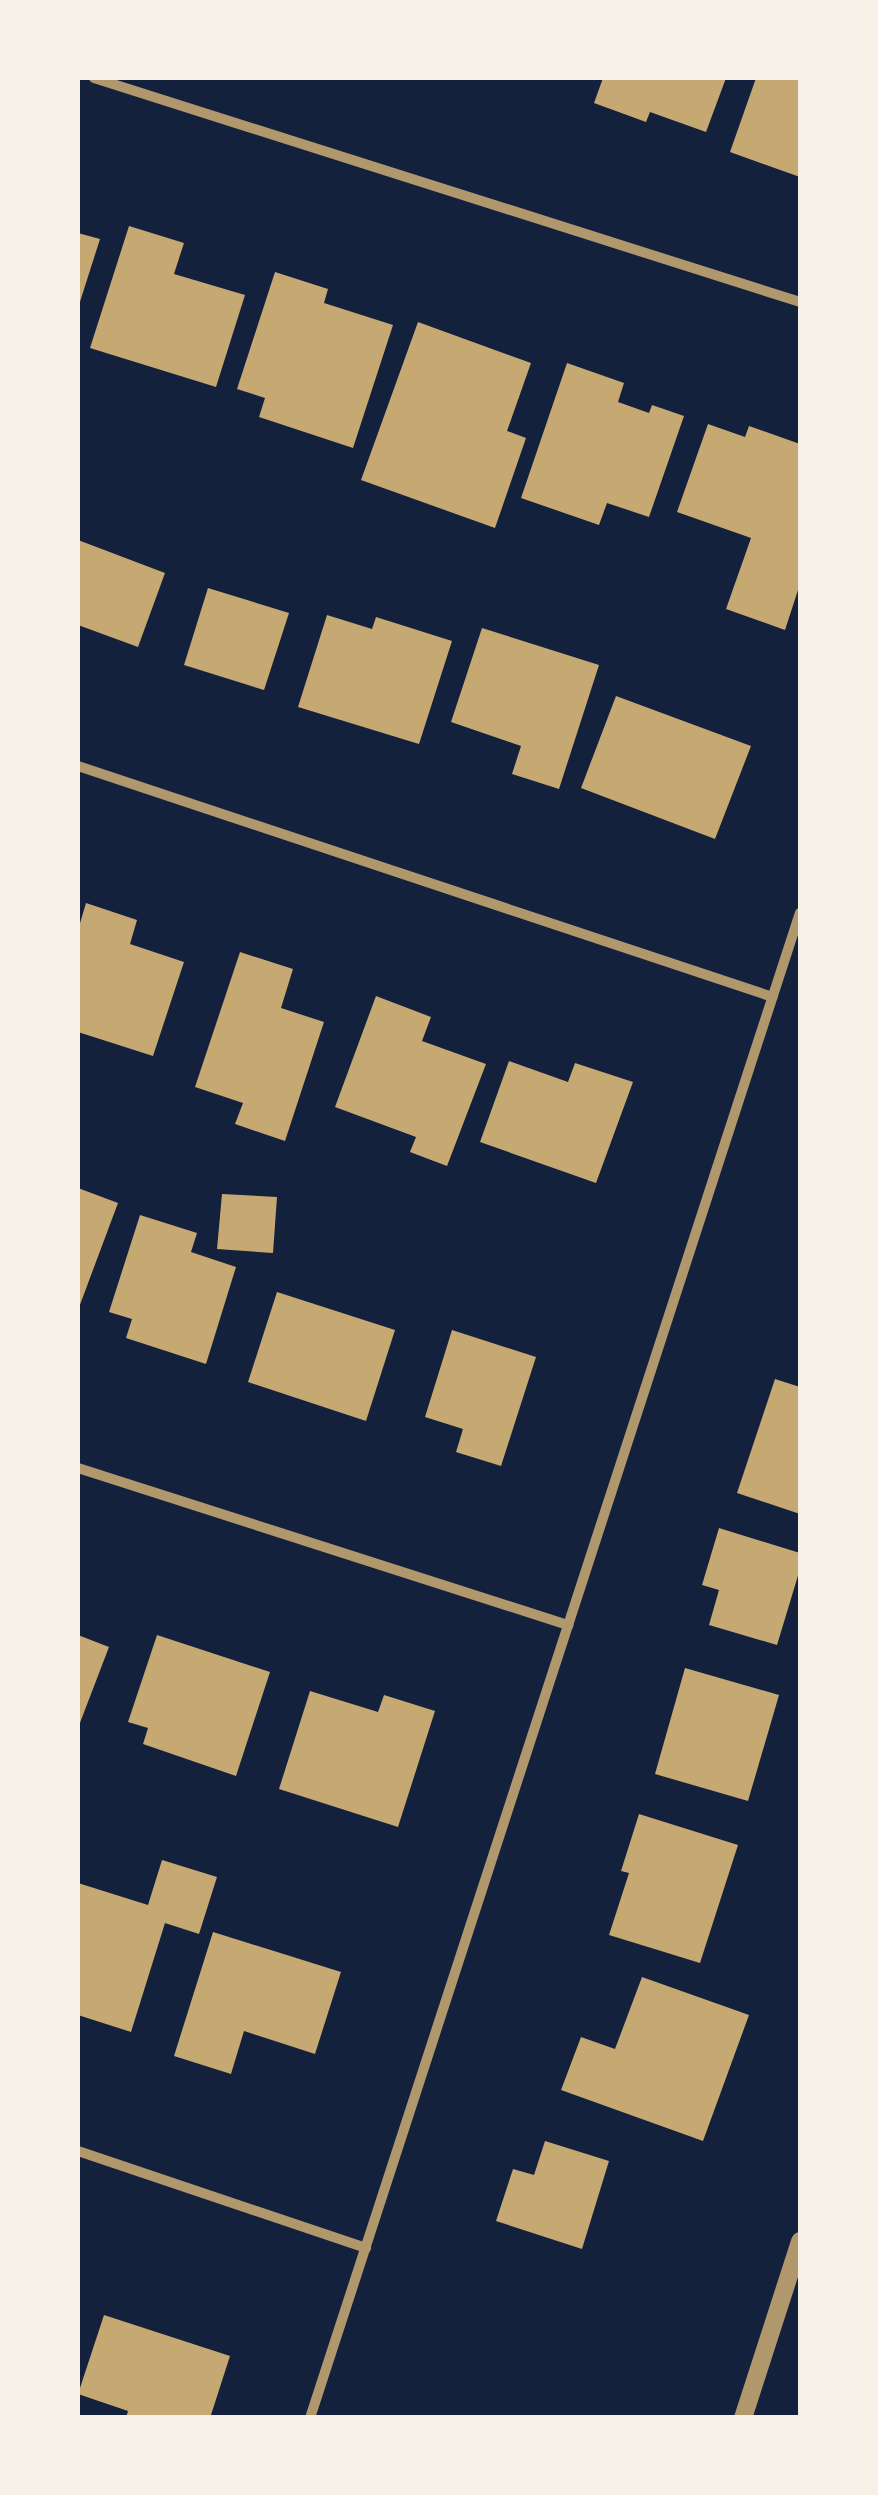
<!DOCTYPE html>
<html>
<head>
<meta charset="utf-8">
<style>
	body { margin:0 }
	#map { position:relative; width:878px; height:2495px; overflow:hidden; background:#14213d; font-family:Inter,sans-serif }
	div>[style] { position:absolute }
	[style*='--x'] { left:calc(var(--x)*1px); top:calc(var(--y)*1px); width:calc(var(--w)*1px); rotate:calc(var(--a)*1deg) }
	.building>* { inset:0; background:#c6a872 }
	.minor>* { height:10px; margin:-5px; padding:0 5px; transform-origin:5px; border-radius:5px; background:#b1986c }
	.tertiary>* { height:18px; margin:-9px; padding:0 9px; transform-origin:9px; border-radius:9px; background:#b1986c }
	span { translate:-50% -50%; white-space:nowrap; text-align:center; line-height:1.15; -webkit-text-stroke:8px #f6f1e7; paint-order:stroke }
	.frame { position:absolute; inset:0; border:80px solid #f6f1e7; pointer-events:none }
</style>
</head>
<body>
<div id="map">
	<div class="building">
		<div style="clip-path:polygon(603px 78px,726px 78px,706px 132px,650px 112px,646px 122px,594px 103px)"></div>
		<div style="clip-path:polygon(756px 78px,800px 78px,800px 177px,730px 152px)"></div>
		<div style="clip-path:polygon(129px 226px,184px 243px,174px 274px,245px 295px,216px 387px,90px 348px)"></div>
		<div style="clip-path:polygon(78px 233px,100px 239px,78px 308px)"></div>
		<div style="clip-path:polygon(275px 272px,328px 289px,324px 303px,393px 325px,353px 448px,259px 417px,265px 398px,237px 389px)"></div>
		<div style="clip-path:polygon(418px 322px,531px 363px,507px 431px,526px 438px,495px 528px,361px 480px)"></div>
		<div style="clip-path:polygon(567px 363px,624px 383px,618px 402px,649px 413px,652px 405px,684px 416px,649px 517px,607px 503px,599px 525px,521px 498px)"></div>
		<div style="clip-path:polygon(708px 424px,745px 437px,749px 426px,800px 444px,800px 584px,785px 630px,726px 609px,751px 538px,677px 512px)"></div>
		<div style="clip-path:polygon(78px 540px,165px 573px,138px 647px,78px 625px)"></div>
		<div style="clip-path:polygon(208px 588px,289px 613px,264px 690px,184px 665px)"></div>
		<div style="clip-path:polygon(327px 615px,372px 629px,376px 617px,452px 641px,419px 744px,298px 707px)"></div>
		<div style="clip-path:polygon(482px 628px,599px 665px,559px 789px,512px 774px,521px 746px,451px 722px)"></div>
		<div style="clip-path:polygon(616px 696px,751px 746px,715px 839px,581px 788px)"></div>
		<div style="clip-path:polygon(86px 903px,137px 920px,130px 944px,184px 962px,153px 1056px,78px 1032px,78px 930px)"></div>
		<div style="clip-path:polygon(240px 952px,293px 969px,281px 1008px,324px 1022px,285px 1141px,235px 1124px,243px 1103px,195px 1087px)"></div>
		<div style="clip-path:polygon(376px 996px,431px 1017px,422px 1041px,486px 1064px,447px 1166px,410px 1152px,416px 1137px,335px 1107px)"></div>
		<div style="clip-path:polygon(509px 1061px,568px 1082px,575px 1063px,633px 1082px,596px 1183px,480px 1142px)"></div>
		<div style="clip-path:polygon(78px 1188px,118px 1203px,78px 1310px)"></div>
		<div style="clip-path:polygon(222px 1194px,277px 1197px,273px 1253px,217px 1249px)"></div>
		<div style="clip-path:polygon(140px 1215px,197px 1233px,191px 1252px,236px 1267px,206px 1364px,126px 1338px,132px 1319px,109px 1312px)"></div>
		<div style="clip-path:polygon(277px 1292px,395px 1330px,366px 1421px,248px 1382px)"></div>
		<div style="clip-path:polygon(452px 1330px,536px 1357px,501px 1466px,456px 1452px,463px 1429px,425px 1417px)"></div>
		<div style="clip-path:polygon(775px 1379px,800px 1387px,800px 1514px,737px 1493px)"></div>
		<div style="clip-path:polygon(719px 1528px,800px 1553px,800px 1569px,777px 1645px,709px 1625px,719px 1590px,702px 1585px)"></div>
		<div style="clip-path:polygon(78px 1635px,109px 1647px,78px 1728px)"></div>
		<div style="clip-path:polygon(157px 1635px,270px 1672px,236px 1776px,143px 1744px,148px 1728px,128px 1722px)"></div>
		<div style="clip-path:polygon(685px 1668px,779px 1695px,748px 1801px,655px 1774px)"></div>
		<div style="clip-path:polygon(310px 1691px,378px 1712px,384px 1695px,435px 1711px,398px 1827px,279px 1789px)"></div>
		<div style="clip-path:polygon(639px 1814px,738px 1845px,700px 1963px,609px 1935px,629px 1873px,621px 1871px)"></div>
		<div style="clip-path:polygon(162px 1860px,217px 1877px,199px 1934px,165px 1923px,131px 2032px,78px 2015px,78px 1883px,148px 1905px)"></div>
		<div style="clip-path:polygon(213px 1932px,341px 1972px,315px 2054px,244px 2031px,231px 2074px,174px 2056px)"></div>
		<div style="clip-path:polygon(642px 1977px,749px 2015px,703px 2141px,561px 2090px,581px 2037px,615px 2049px)"></div>
		<div style="clip-path:polygon(545px 2141px,609px 2161px,582px 2249px,496px 2221px,513px 2169px,534px 2175px)"></div>
		<div style="clip-path:polygon(104px 2315px,230px 2356px,210px 2418px,126px 2418px,128px 2411px,78px 2394px)"></div>
	</div>
	<div class="minor">
		<div style="--x:94;--y:78;--w:741;--a:17.6"></div>
		<div style="--x:78;--y:766;--w:732;--a:18.39"></div>
		<div style="--x:78;--y:1468;--w:515;--a:17.77"></div>
		<div style="--x:78;--y:2151;--w:304;--a:18.6"></div>
		<div style="--x:310;--y:2418;--w:1583;--a:-71.97"></div>
	</div>
	<div class="tertiary">
		<div style="--x:743;--y:2418;--w:186;--a:-72.1"></div>
	</div>
	<div class="frame"></div>
</div>
</body>
</html>
